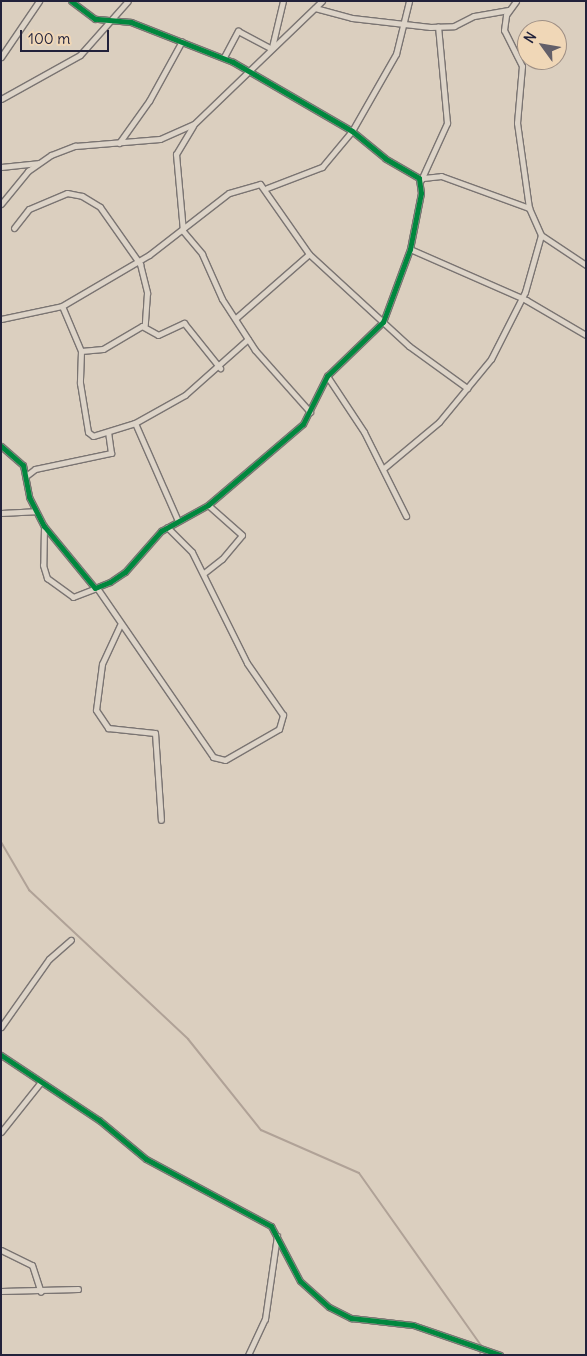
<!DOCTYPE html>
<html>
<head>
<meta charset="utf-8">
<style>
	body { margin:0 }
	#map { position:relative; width:587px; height:1356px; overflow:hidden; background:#dbcfbf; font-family:Delius,sans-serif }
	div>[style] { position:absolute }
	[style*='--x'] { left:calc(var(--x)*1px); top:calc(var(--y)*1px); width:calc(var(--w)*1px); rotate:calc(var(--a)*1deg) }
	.stream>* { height:2px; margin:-1px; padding:0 1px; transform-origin:1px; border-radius:1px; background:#b0a297 }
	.roads { filter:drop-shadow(1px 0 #7a7472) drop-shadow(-1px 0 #7a7472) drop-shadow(0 1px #7a7472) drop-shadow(0 -1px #7a7472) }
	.minor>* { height:5px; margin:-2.5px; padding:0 2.5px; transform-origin:2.5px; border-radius:2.5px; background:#ddd4c8 }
	.cycleway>* { height:5px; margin:-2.5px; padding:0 2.5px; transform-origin:2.5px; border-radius:2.5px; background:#00873e }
	span { translate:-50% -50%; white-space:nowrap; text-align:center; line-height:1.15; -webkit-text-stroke:4px #f0d7b7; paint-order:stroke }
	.frame { position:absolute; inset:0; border:2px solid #22223b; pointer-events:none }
	.north { position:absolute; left:517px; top:20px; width:50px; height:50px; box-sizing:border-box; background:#f0d7b7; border:1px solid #9e8f85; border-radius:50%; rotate:302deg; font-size:14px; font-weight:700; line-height:20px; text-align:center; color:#22223b }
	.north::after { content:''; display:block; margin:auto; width:18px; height:22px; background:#635f69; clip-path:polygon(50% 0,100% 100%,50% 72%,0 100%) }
	.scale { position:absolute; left:20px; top:30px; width:89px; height:22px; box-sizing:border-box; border:2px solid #22223b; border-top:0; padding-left:6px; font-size:15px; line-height:18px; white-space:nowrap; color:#22223b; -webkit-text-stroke:4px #f0d7b7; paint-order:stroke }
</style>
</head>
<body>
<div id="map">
	<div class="stream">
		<div style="--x:1;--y:842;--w:56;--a:59.7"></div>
		<div style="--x:29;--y:890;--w:218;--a:43.1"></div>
		<div style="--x:188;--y:1039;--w:117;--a:51.3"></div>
		<div style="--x:261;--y:1130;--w:107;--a:23.7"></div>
		<div style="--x:359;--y:1173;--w:211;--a:54.7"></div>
		<div style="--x:481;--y:1345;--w:10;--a:96"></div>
	</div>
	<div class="roads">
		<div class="minor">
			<div style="--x:315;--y:8;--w:38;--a:15"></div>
			<div style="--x:352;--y:18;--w:79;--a:6.6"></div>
			<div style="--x:430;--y:27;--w:24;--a:-2"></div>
			<div style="--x:454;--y:26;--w:22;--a:-27"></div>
			<div style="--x:474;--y:16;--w:35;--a:-10"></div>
			<div style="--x:272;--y:47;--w:47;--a:-76.6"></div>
			<div style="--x:1;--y:57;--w:68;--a:-55.8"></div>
			<div style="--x:224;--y:57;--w:30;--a:-62"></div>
			<div style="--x:238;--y:31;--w:36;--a:28"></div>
			<div style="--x:1;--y:99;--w:90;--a:-29.1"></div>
			<div style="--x:80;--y:55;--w:72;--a:-48.4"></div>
			<div style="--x:193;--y:126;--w:33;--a:121"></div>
			<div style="--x:176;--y:154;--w:77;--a:84.8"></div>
			<div style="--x:183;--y:231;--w:30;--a:50"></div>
			<div style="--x:202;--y:254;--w:49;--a:66"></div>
			<div style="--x:222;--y:299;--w:61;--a:57.1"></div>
			<div style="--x:255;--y:350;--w:83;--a:48.4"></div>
			<div style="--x:119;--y:143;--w:52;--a:-54.5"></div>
			<div style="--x:149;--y:101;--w:68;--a:-61.2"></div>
			<div style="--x:1;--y:167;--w:37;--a:-6"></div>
			<div style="--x:423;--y:178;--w:18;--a:-6"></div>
			<div style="--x:441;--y:176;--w:94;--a:20"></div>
			<div style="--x:421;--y:180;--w:63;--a:-65.5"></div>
			<div style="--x:447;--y:123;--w:97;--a:-95.3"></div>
			<div style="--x:267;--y:188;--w:59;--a:-20.9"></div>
			<div style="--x:322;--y:167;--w:47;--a:-50.2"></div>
			<div style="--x:352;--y:131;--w:89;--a:-60.3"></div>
			<div style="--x:396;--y:54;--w:55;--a:-76.2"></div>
			<div style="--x:1;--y:204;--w:43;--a:-50.7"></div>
			<div style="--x:28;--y:171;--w:28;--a:-35"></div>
			<div style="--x:51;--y:155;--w:26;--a:-21"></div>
			<div style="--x:75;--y:146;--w:85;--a:-4.7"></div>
			<div style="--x:160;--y:139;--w:37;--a:-24"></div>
			<div style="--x:194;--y:124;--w:178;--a:-43.9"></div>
			<div style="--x:14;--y:228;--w:24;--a:-52"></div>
			<div style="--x:29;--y:209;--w:41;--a:-22.8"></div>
			<div style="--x:67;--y:193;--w:15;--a:11"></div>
			<div style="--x:82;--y:196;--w:21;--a:31"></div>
			<div style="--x:100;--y:207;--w:70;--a:54.9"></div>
			<div style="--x:140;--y:264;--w:30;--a:76"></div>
			<div style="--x:147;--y:293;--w:32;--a:94"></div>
			<div style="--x:541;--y:235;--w:54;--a:33.7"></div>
			<div style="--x:410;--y:249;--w:127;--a:23.7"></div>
			<div style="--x:526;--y:300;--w:69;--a:30.3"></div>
			<div style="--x:62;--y:306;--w:49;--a:67.1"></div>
			<div style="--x:81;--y:351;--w:32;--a:92"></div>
			<div style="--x:80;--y:383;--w:50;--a:80.7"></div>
			<div style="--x:88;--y:432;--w:6;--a:39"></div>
			<div style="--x:93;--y:436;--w:44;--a:-17.2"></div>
			<div style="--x:135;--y:423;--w:57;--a:-29.2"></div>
			<div style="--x:185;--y:395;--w:84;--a:-41.6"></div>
			<div style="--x:236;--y:318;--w:97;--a:-41.2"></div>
			<div style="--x:1;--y:319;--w:62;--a:-12"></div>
			<div style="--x:62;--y:306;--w:101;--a:-30.4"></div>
			<div style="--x:149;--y:255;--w:101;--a:-37.8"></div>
			<div style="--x:229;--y:193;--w:32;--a:-16"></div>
			<div style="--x:260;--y:184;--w:85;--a:55"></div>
			<div style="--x:309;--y:254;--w:136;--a:42.6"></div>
			<div style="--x:409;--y:346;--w:72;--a:35.9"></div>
			<div style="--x:81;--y:351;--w:22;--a:-5"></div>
			<div style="--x:103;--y:349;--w:45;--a:-30.5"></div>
			<div style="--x:142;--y:326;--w:18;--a:29"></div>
			<div style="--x:158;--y:335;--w:29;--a:-25"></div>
			<div style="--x:184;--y:323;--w:58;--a:51.3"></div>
			<div style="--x:327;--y:376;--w:67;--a:56.5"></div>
			<div style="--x:364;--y:432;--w:94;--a:63.4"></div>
			<div style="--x:135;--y:423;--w:107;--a:66.3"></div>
			<div style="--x:1;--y:446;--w:29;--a:41"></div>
			<div style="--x:23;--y:465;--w:33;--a:79"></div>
			<div style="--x:29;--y:497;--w:33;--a:63"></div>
			<div style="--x:44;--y:526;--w:80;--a:50.6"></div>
			<div style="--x:95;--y:588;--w:16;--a:-22"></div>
			<div style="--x:110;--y:582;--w:18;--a:-34"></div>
			<div style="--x:125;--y:572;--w:55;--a:-48.7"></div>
			<div style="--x:161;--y:531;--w:54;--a:-29"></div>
			<div style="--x:208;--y:505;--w:125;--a:-40.5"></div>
			<div style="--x:303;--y:424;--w:54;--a:-63.4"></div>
			<div style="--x:327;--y:376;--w:78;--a:-44"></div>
			<div style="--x:383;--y:322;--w:78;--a:-69.7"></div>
			<div style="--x:410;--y:249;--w:57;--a:-78.9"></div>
			<div style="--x:421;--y:193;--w:15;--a:-98"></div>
			<div style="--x:419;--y:178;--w:39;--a:-150"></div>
			<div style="--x:385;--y:158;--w:43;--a:-140.7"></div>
			<div style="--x:352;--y:131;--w:138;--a:-149.9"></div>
			<div style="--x:233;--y:62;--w:110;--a:-158.6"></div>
			<div style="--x:131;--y:22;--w:36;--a:-175"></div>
			<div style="--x:95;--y:19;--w:30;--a:-143"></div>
			<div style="--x:384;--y:468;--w:72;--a:-39.9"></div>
			<div style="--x:439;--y:422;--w:82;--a:-50.5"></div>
			<div style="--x:491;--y:359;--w:75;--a:-63.1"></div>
			<div style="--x:525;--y:292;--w:59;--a:-74.3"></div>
			<div style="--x:541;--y:235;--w:30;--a:-114"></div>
			<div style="--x:529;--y:208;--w:86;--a:-98"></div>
			<div style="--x:517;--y:123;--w:57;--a:-85"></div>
			<div style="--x:522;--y:66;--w:40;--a:-116.6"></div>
			<div style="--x:504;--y:30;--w:15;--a:-82"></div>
			<div style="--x:506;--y:15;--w:17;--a:-54"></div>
			<div style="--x:26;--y:476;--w:11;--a:-38"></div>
			<div style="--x:35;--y:469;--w:78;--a:-11.9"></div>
			<div style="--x:111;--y:453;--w:21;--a:-98"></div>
			<div style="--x:1;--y:513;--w:34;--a:-3"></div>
			<div style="--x:44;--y:526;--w:39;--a:91"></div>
			<div style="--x:43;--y:565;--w:14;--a:73"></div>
			<div style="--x:47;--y:578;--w:32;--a:36"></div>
			<div style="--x:73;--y:597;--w:26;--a:-21"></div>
			<div style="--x:97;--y:588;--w:205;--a:55.5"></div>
			<div style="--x:213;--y:757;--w:12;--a:14"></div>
			<div style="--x:225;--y:760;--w:62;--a:-29.9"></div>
			<div style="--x:279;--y:729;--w:15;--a:-74"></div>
			<div style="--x:283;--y:715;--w:63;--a:-124.7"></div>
			<div style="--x:247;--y:663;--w:124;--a:-116.4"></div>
			<div style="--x:192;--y:552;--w:35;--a:-135"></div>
			<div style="--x:204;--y:573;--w:23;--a:-38"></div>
			<div style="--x:222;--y:559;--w:31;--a:-50"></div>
			<div style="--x:242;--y:535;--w:45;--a:-138.6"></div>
			<div style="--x:120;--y:625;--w:43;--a:114.8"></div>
			<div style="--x:102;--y:664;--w:46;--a:97.4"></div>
			<div style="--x:96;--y:710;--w:22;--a:56"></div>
			<div style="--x:108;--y:728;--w:47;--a:6.1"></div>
			<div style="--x:155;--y:733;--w:87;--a:86.1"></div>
			<div style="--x:1;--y:1027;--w:83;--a:-54.8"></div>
			<div style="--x:49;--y:959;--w:29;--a:-41"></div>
			<div style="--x:1;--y:1055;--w:118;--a:33.6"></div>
			<div style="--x:99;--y:1120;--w:61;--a:39.7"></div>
			<div style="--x:146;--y:1159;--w:142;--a:28.2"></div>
			<div style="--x:271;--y:1226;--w:62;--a:62.2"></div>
			<div style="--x:300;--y:1281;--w:39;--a:42"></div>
			<div style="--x:329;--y:1307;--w:25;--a:27"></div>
			<div style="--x:351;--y:1318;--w:62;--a:6.4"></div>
			<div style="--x:413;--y:1325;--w:92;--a:19"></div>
			<div style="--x:1;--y:1132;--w:63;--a:-51.5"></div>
			<div style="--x:1;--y:1250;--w:34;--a:26"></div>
			<div style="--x:32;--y:1265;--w:28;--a:72"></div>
			<div style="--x:1;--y:1291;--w:77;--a:-1.5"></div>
			<div style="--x:248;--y:1355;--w:40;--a:-65"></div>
			<div style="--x:265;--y:1319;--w:84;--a:-81.8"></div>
		</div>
	</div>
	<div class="cycleway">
		<div style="--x:1;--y:446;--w:29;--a:41"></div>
		<div style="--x:23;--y:465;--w:33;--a:79"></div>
		<div style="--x:29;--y:497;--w:33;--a:63"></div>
		<div style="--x:44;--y:526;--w:80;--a:50.6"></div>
		<div style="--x:95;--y:588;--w:16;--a:-22"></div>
		<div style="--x:110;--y:582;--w:18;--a:-34"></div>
		<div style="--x:125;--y:572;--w:55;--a:-48.7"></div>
		<div style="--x:161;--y:531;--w:54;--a:-29"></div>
		<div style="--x:208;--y:505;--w:125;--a:-40.5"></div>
		<div style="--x:303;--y:424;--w:54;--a:-63.4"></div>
		<div style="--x:327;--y:376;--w:78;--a:-44"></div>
		<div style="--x:383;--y:322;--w:78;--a:-69.7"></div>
		<div style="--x:410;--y:249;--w:57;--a:-78.9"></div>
		<div style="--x:421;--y:193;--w:15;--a:-98"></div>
		<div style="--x:419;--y:178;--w:39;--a:-150"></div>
		<div style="--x:385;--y:158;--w:43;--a:-140.7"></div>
		<div style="--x:352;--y:131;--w:138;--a:-149.9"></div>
		<div style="--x:233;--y:62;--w:110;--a:-158.6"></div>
		<div style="--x:131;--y:22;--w:36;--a:-175"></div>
		<div style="--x:95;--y:19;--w:30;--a:-143"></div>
		<div style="--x:1;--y:1055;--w:118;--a:33.6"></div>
		<div style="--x:99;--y:1120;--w:61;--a:39.7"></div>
		<div style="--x:146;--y:1159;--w:142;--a:28.2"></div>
		<div style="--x:271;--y:1226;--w:62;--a:62.2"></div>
		<div style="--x:300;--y:1281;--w:39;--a:42"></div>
		<div style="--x:329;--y:1307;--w:25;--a:27"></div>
		<div style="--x:351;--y:1318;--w:62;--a:6.4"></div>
		<div style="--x:413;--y:1325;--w:92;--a:19"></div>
	</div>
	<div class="frame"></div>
	<div class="north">N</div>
	<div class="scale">100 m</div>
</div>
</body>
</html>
